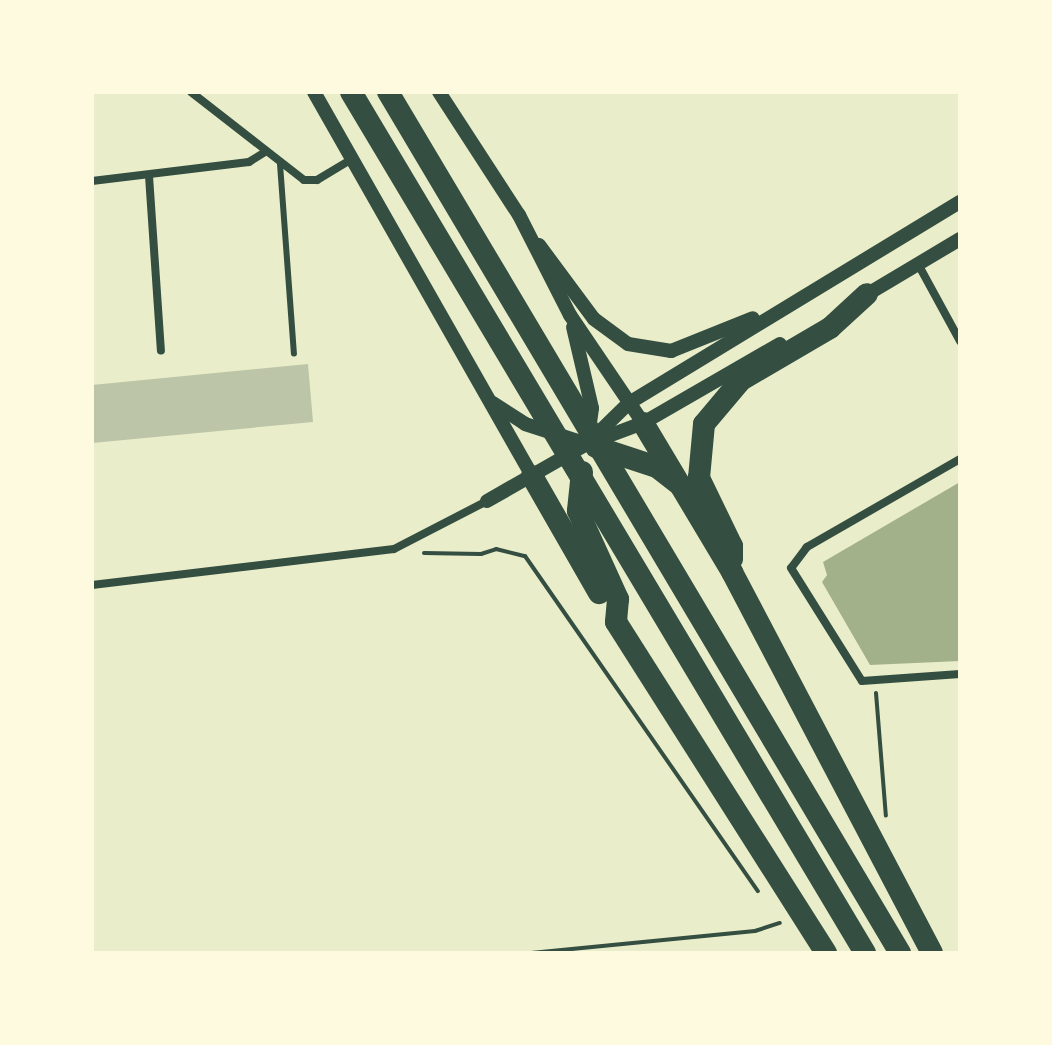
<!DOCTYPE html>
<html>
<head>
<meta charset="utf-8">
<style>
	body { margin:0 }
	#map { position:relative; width:1052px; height:1045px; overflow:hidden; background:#e9edc9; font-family:Lato,sans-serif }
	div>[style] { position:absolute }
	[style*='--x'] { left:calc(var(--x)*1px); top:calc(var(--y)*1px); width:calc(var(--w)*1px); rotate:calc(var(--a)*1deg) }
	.water>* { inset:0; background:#a3b18a }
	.building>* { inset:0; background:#bcc5a7 }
	.path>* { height:4px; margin:-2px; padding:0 2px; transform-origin:2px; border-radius:2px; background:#344e41 }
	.service>* { height:6px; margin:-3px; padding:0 3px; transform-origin:3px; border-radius:3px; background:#344e41 }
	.minor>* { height:8px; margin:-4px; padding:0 4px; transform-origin:4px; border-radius:4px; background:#344e41 }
	.tertiary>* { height:14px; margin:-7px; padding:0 7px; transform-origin:7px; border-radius:7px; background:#344e41 }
	.trunk>* { height:22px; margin:-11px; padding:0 11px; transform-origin:11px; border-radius:11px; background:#344e41 }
	span { translate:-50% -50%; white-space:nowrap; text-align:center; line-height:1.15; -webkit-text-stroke:6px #fefae0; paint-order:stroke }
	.frame { position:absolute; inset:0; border:94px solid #fefae0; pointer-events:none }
</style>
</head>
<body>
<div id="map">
	<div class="water">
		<div style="clip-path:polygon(960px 482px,960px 661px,870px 665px,822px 582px,827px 575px,823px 562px)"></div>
	</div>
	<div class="building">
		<div style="clip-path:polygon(308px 364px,313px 422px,92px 443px,92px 385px)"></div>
	</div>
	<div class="path">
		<div style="--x:424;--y:553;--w:57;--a:1"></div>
		<div style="--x:481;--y:554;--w:16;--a:-18"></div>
		<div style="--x:496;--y:549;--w:30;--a:14"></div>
		<div style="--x:525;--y:556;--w:408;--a:55.2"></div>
		<div style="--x:876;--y:693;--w:123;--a:85.4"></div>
		<div style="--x:531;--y:953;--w:225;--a:-5.6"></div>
		<div style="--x:755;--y:931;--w:26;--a:-18"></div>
	</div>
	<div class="service">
		<div style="--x:280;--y:164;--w:190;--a:85.8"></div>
	</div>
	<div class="minor">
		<div style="--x:191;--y:92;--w:143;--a:37.9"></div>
		<div style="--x:304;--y:180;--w:13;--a:0"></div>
		<div style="--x:317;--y:180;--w:41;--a:-31"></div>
		<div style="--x:149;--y:176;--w:175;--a:86.1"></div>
		<div style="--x:92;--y:181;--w:158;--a:-6.9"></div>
		<div style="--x:249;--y:162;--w:19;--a:-32"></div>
		<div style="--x:918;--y:264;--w:88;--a:61.4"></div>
		<div style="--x:960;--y:459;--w:177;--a:150.1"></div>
		<div style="--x:807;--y:547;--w:26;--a:127"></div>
		<div style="--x:791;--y:568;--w:133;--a:57.9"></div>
		<div style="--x:862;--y:681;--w:98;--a:-4.1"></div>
		<div style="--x:92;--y:585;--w:304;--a:-6.8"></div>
		<div style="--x:394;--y:549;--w:105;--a:-27.3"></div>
	</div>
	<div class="tertiary">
		<div style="--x:314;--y:92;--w:442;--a:60.4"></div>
		<div style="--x:439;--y:92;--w:147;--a:57"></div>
		<div style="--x:519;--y:215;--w:112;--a:63"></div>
		<div style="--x:570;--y:315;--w:130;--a:55.9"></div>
		<div style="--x:539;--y:245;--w:92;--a:53.4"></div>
		<div style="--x:594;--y:319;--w:42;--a:36.3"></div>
		<div style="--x:628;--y:344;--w:44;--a:9.2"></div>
		<div style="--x:671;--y:351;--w:88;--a:-21.9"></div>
		<div style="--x:861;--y:298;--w:115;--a:-30.8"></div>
		<div style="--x:493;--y:403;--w:38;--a:33"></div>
		<div style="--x:525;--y:424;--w:65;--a:17.9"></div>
		<div style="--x:587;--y:444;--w:36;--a:-82"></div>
		<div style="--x:592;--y:408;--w:83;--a:-103.2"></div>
		<div style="--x:590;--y:441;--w:54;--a:-44.3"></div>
		<div style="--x:629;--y:403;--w:387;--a:-31.3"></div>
		<div style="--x:487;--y:501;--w:115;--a:-29.7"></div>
		<div style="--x:587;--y:444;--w:60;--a:-20.6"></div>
		<div style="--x:643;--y:423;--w:158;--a:-30"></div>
	</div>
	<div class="trunk">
		<div style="--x:351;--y:92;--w:1003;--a:59.16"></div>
		<div style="--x:388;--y:92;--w:1002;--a:59.26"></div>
		<div style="--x:643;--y:423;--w:174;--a:59.1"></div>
		<div style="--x:732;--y:572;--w:430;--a:62.3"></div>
		<div style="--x:596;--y:447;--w:64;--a:18.2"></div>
		<div style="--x:657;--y:467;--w:31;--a:38"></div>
		<div style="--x:582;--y:472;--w:39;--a:96"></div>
		<div style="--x:578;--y:511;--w:97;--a:65.6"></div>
		<div style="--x:618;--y:599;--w:23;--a:95"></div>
		<div style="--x:616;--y:622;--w:392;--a:57.6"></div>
		<div style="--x:532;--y:476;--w:135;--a:60.2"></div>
		<div style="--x:732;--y:559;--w:13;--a:-90"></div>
		<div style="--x:732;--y:546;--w:76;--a:-115.9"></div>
		<div style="--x:699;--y:478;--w:54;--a:-84.7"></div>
		<div style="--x:704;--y:424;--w:57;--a:-49.9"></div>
		<div style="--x:741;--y:380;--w:103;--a:-30.3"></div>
		<div style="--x:830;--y:328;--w:50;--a:-42.6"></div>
	</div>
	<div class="frame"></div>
</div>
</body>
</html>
